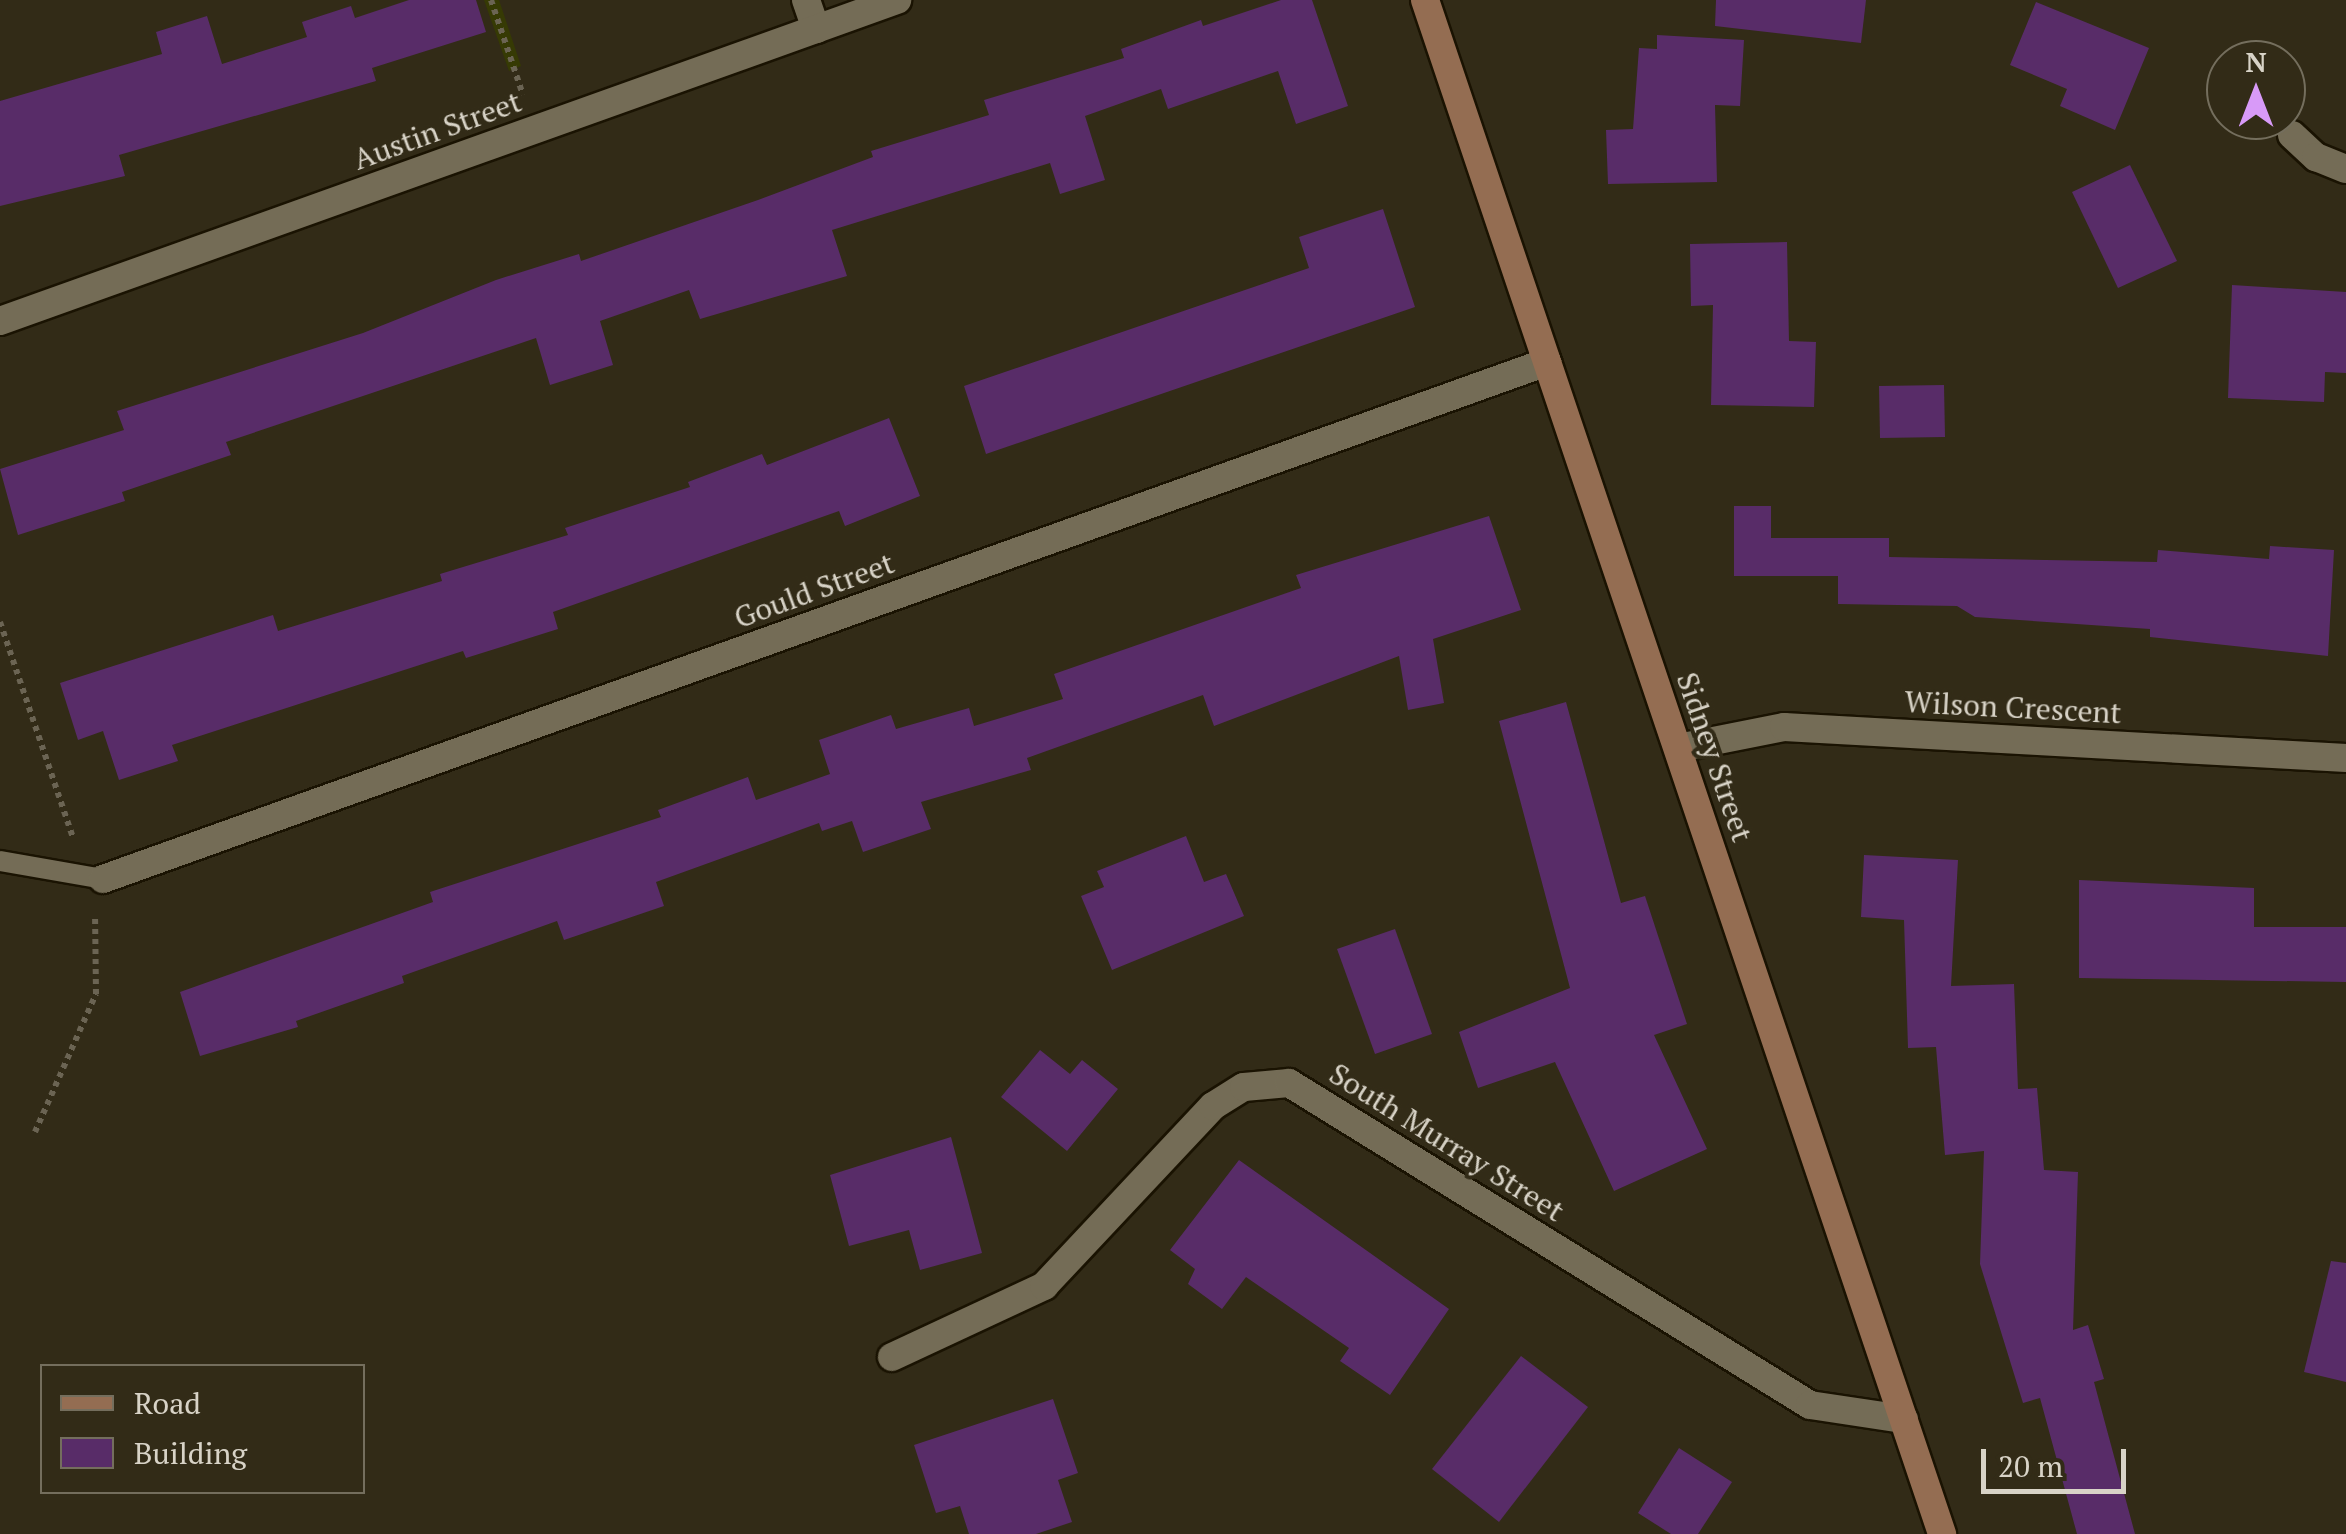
<!DOCTYPE html>
<html>
<head>
<meta charset="utf-8">
<style>
	body { margin:0 }
	#map { position:relative; width:2346px; height:1534px; overflow:hidden; background:#322b17; font-family:"PT Serif",serif }
	div>[style] { position:absolute }
	[style*='--x'] { left:calc(var(--x)*1px); top:calc(var(--y)*1px); width:calc(var(--w)*1px); rotate:calc(var(--a)*1deg) }
	.green>* { inset:0; background:#363a04 }
	.building>* { inset:0; background:#582c68 }
	.path>* { height:6px; margin-top:-3px; transform-origin:0; background:repeating-linear-gradient(90deg,#6b6453 0 5px,transparent 0 10px) }
	.roads { filter:drop-shadow(2px 0 #1a1302) drop-shadow(-2px 0 #1a1302) drop-shadow(0 2px #1a1302) drop-shadow(0 -2px #1a1302) }
	.service>* { height:20px; margin:-10px; padding:0 10px; transform-origin:10px; border-radius:10px; background:#746c56 }
	.minor>* { height:28px; margin:-14px; padding:0 14px; transform-origin:14px; border-radius:14px; background:#746c56 }
	.secondary>* { height:28px; margin:-14px; padding:0 14px; transform-origin:14px; border-radius:14px; background:#946d52 }
	span { translate:-50% -50%; white-space:nowrap; text-align:center; line-height:1.15; -webkit-text-stroke:8px #322b17; paint-order:stroke }
	.street-label { font-size:30px; color:#d8d3c7 }
	.legend { position:absolute; left:40px; top:1364px; width:325px; height:130px; box-sizing:border-box; background:#322b17; border:2px solid #746e5d; margin:0; padding:12px 18px; list-style:none; font-size:30px; color:#d8d3c7 }
	.legend li { display:flex; align-items:center; gap:20px; height:50px }
	.legend b { width:50px; border:2px solid #746e5d }
	.north { position:absolute; left:2206px; top:40px; width:100px; height:100px; box-sizing:border-box; background:#322b17; border:2px solid #746e5d; border-radius:50%; rotate:0deg; font-size:28px; font-weight:700; line-height:40px; text-align:center; color:#d8d3c7 }
	.north::after { content:''; display:block; margin:auto; width:35px; height:45px; background:#d89af8; clip-path:polygon(50% 0,100% 100%,50% 72%,0 100%) }
	.scale { position:absolute; left:1981px; top:1449px; width:145px; height:45px; box-sizing:border-box; border:5px solid #d8d3c7; border-top:0; padding-left:12px; font-size:30px; line-height:35px; white-space:nowrap; color:#d8d3c7; -webkit-text-stroke:8px #322b17; paint-order:stroke }
</style>
</head>
<body>
<div id="map">
	<div class="green">
		<div style="clip-path:polygon(484px 0,499px 0,521px 66px,509px 71px)"></div>
	</div>
	<div class="building">
		<div style="clip-path:polygon(409px 0,476px 0,486px 32px,372px 68px,376px 81px,119px 155px,125px 176px,0 206px,0 101px,162px 54px,156px 32px,207px 16px,222px 64px,307px 37px,302px 22px,351px 6px,355px 18px)"></div>
		<div style="clip-path:polygon(1281px 0,1312px 0,1348px 106px,1296px 124px,1278px 71px,1168px 109px,1161px 89px,1085px 116px,1105px 180px,1060px 194px,1050px 163px,832px 230px,847px 276px,700px 319px,689px 290px,600px 321px,613px 365px,550px 385px,536px 338px,226px 442px,231px 455px,122px 492px,125px 501px,18px 535px,0 469px,124px 430px,117px 411px,363px 333px,496px 280px,579px 254px,581px 261px,758px 200px,873px 157px,871px 151px,989px 115px,984px 100px,1124px 58px,1121px 49px,1201px 20px,1203px 26px)"></div>
		<div style="clip-path:polygon(1716px 0,1866px 0,1861px 43px,1715px 26px)"></div>
		<div style="clip-path:polygon(2036px 2px,2149px 48px,2115px 130px,2060px 106px,2067px 89px,2010px 65px)"></div>
		<div style="clip-path:polygon(1657px 35px,1744px 40px,1740px 106px,1715px 105px,1717px 182px,1608px 184px,1606px 130px,1633px 129px,1639px 48px,1657px 49px)"></div>
		<div style="clip-path:polygon(2130px 165px,2177px 261px,2118px 288px,2072px 192px)"></div>
		<div style="clip-path:polygon(1383px 209px,1415px 307px,986px 454px,964px 386px,1309px 268px,1299px 237px)"></div>
		<div style="clip-path:polygon(1787px 242px,1789px 341px,1816px 342px,1814px 407px,1711px 405px,1713px 305px,1691px 306px,1690px 244px)"></div>
		<div style="clip-path:polygon(2232px 285px,2346px 292px,2346px 373px,2325px 372px,2324px 402px,2228px 398px)"></div>
		<div style="clip-path:polygon(1944px 385px,1945px 437px,1880px 438px,1879px 386px)"></div>
		<div style="clip-path:polygon(889px 418px,920px 496px,845px 526px,839px 511px,553px 612px,558px 629px,466px 658px,463px 651px,172px 745px,178px 761px,119px 780px,103px 731px,78px 740px,60px 683px,273px 615px,278px 631px,442px 581px,440px 574px,568px 535px,565px 528px,690px 487px,688px 482px,762px 454px,767px 465px)"></div>
		<div style="clip-path:polygon(1734px 506px,1771px 506px,1771px 538px,1889px 538px,1889px 557px,2157px 562px,2158px 550px,2269px 559px,2270px 546px,2334px 550px,2328px 656px,2150px 637px,2150px 629px,1975px 617px,1957px 606px,1838px 604px,1838px 576px,1734px 576px)"></div>
		<div style="clip-path:polygon(1489px 516px,1521px 610px,1433px 639px,1444px 703px,1408px 710px,1399px 656px,1214px 726px,1203px 695px,1027px 758px,1031px 770px,921px 802px,931px 829px,863px 852px,852px 821px,822px 831px,819px 823px,656px 882px,664px 906px,564px 940px,557px 921px,402px 976px,404px 983px,296px 1021px,298px 1027px,200px 1056px,180px 992px,433px 902px,430px 892px,661px 817px,658px 810px,748px 777px,756px 800px,830px 774px,819px 740px,891px 715px,896px 729px,969px 708px,974px 726px,1063px 699px,1054px 674px,1301px 588px,1296px 575px)"></div>
		<div style="clip-path:polygon(1566px 702px,1621px 903px,1645px 896px,1687px 1024px,1654px 1035px,1707px 1149px,1614px 1191px,1555px 1062px,1478px 1088px,1459px 1032px,1570px 988px,1499px 721px)"></div>
		<div style="clip-path:polygon(1186px 836px,1204px 882px,1226px 874px,1244px 916px,1112px 970px,1081px 896px,1104px 887px,1097px 871px)"></div>
		<div style="clip-path:polygon(1864px 855px,1958px 860px,1951px 986px,2014px 984px,2018px 1089px,2037px 1088px,2044px 1170px,2078px 1172px,2073px 1330px,2088px 1325px,2104px 1379px,2094px 1382px,2135px 1534px,2077px 1534px,2040px 1398px,2023px 1403px,1980px 1264px,1984px 1151px,1945px 1155px,1936px 1047px,1908px 1048px,1904px 920px,1861px 917px)"></div>
		<div style="clip-path:polygon(2079px 880px,2254px 888px,2254px 927px,2346px 927px,2346px 982px,2079px 978px)"></div>
		<div style="clip-path:polygon(1395px 929px,1432px 1034px,1375px 1054px,1337px 949px)"></div>
		<div style="clip-path:polygon(1040px 1050px,1070px 1074px,1082px 1060px,1118px 1089px,1067px 1151px,1001px 1097px)"></div>
		<div style="clip-path:polygon(951px 1137px,982px 1253px,920px 1270px,909px 1230px,849px 1246px,830px 1175px)"></div>
		<div style="clip-path:polygon(1239px 1160px,1449px 1309px,1390px 1395px,1340px 1361px,1349px 1348px,1246px 1277px,1222px 1309px,1188px 1284px,1195px 1269px,1170px 1250px)"></div>
		<div style="clip-path:polygon(2331px 1261px,2346px 1263px,2346px 1382px,2304px 1372px)"></div>
		<div style="clip-path:polygon(1521px 1356px,1588px 1407px,1499px 1522px,1432px 1469px)"></div>
		<div style="clip-path:polygon(1053px 1399px,1078px 1473px,1058px 1480px,1072px 1522px,1036px 1534px,969px 1534px,960px 1506px,936px 1513px,914px 1445px)"></div>
		<div style="clip-path:polygon(1679px 1448px,1732px 1482px,1698px 1534px,1671px 1534px,1638px 1513px)"></div>
	</div>
	<div class="path">
		<div style="--x:491;--y:0;--w:100;--a:71.4"></div>
		<div style="--x:0;--y:622;--w:228;--a:71.3"></div>
		<div style="--x:35;--y:1132;--w:151;--a:-66.2"></div>
		<div style="--x:96;--y:994;--w:78;--a:-90.7"></div>
	</div>
	<div class="roads">
		<div class="service">
			<div style="--x:0;--y:861;--w:105;--a:9.9"></div>
		</div>
		<div class="minor">
			<div style="--x:806;--y:0;--w:31;--a:71"></div>
			<div style="--x:2292;--y:135;--w:33;--a:43"></div>
			<div style="--x:2316;--y:157;--w:32;--a:22"></div>
			<div style="--x:0;--y:321;--w:953;--a:-19.69"></div>
			<div style="--x:1678;--y:748;--w:108;--a:-11.2"></div>
			<div style="--x:1784;--y:727;--w:563;--a:3.16"></div>
			<div style="--x:103;--y:879;--w:1534;--a:-19.7"></div>
			<div style="--x:892;--y:1357;--w:168;--a:-25"></div>
			<div style="--x:1044;--y:1286;--w:247;--a:-46.8"></div>
			<div style="--x:1213;--y:1106;--w:36;--a:-32"></div>
			<div style="--x:1244;--y:1087;--w:45;--a:-5.1"></div>
			<div style="--x:1289;--y:1083;--w:612;--a:31.72"></div>
			<div style="--x:1810;--y:1405;--w:95;--a:8.5"></div>
		</div>
		<div class="secondary">
			<div style="--x:1425;--y:0;--w:1619;--a:71.37"></div>
		</div>
	</div>
	<div class="street-label">
		<span style="left:437px;top:130px;rotate:-20deg">Austin Street</span>
		<span style="left:814px;top:590px;rotate:-20deg">Gould Street</span>
		<span style="left:2013px;top:707px;rotate:3deg">Wilson Crescent</span>
		<span style="left:1715px;top:757px;rotate:71deg">Sidney Street</span>
		<span style="left:1447px;top:1142px;rotate:32deg">South Murray Street</span>
	</div>
	<ul class="legend">
	<li><b style="height:12px;background:#946d52"></b>Road</li>
	<li><b style="height:28px;background:#582c68"></b>Building</li>
	</ul>
	<div class="north">N</div>
	<div class="scale">20 m</div>
</div>
</body>
</html>
